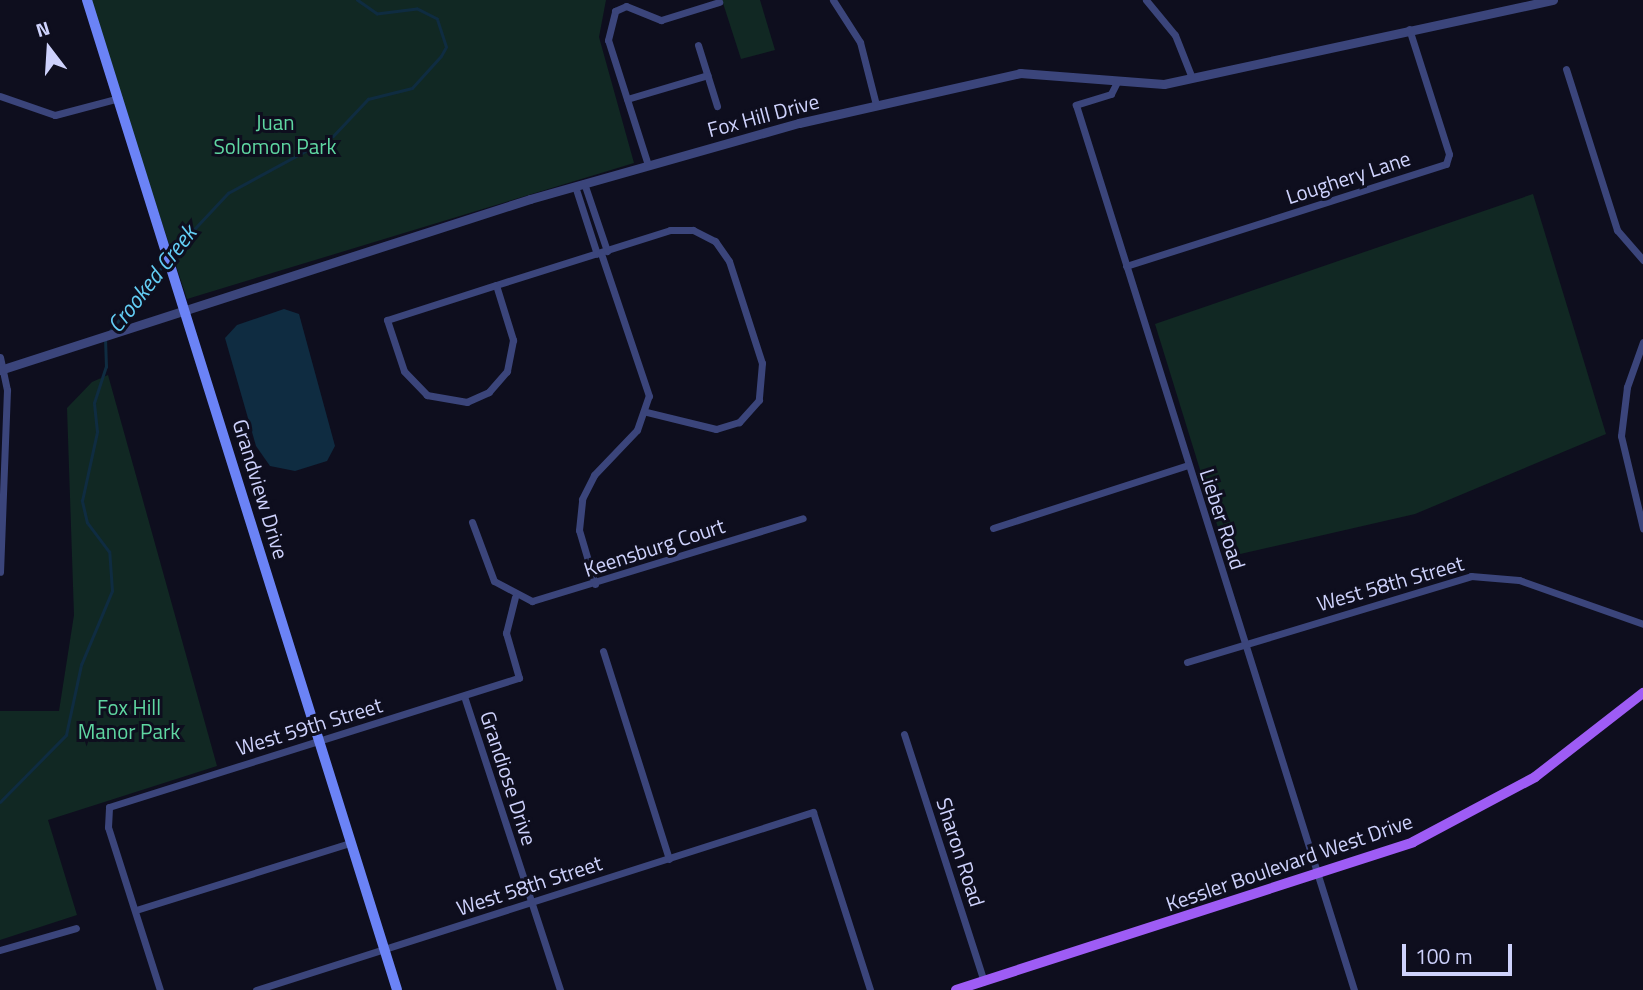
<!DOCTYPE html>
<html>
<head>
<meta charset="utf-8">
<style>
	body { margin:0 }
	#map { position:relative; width:1643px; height:990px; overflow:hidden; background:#0e0e1e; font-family:"Titillium Web",sans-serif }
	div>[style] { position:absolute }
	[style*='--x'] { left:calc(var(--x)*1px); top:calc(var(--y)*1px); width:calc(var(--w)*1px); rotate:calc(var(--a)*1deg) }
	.green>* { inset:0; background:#112823 }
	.water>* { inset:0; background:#0f2c41 }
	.stream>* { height:2.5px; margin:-1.25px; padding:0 1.25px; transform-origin:1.25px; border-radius:1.25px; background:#0f2c41 }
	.minor>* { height:7px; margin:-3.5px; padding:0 3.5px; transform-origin:3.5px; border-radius:3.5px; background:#3b457b }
	.tertiary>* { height:9px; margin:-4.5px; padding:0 4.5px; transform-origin:4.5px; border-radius:4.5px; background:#3b457b }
	.secondary>* { height:10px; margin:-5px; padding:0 5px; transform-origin:5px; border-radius:5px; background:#6b83f6 }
	.primary>* { height:10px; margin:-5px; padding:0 5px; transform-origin:5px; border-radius:5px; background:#9e5cf5 }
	span { translate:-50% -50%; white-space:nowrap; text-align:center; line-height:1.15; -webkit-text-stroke:6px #0e0e1e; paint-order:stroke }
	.street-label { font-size:21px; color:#ced2fc }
	.park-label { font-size:21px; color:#5fd7a2 }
	.water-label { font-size:23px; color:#63cef5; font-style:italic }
	.north { position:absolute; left:14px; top:14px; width:70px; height:70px; -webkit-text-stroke:5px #0e0e1e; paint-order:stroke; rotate:343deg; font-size:19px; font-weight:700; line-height:28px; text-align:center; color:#ced2fc }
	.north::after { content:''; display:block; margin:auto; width:24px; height:32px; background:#ced2fc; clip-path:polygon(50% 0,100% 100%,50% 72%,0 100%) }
	.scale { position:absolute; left:1402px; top:944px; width:110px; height:32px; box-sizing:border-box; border:4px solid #ced2fc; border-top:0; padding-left:9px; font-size:21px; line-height:24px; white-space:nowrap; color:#ced2fc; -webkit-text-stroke:5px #0e0e1e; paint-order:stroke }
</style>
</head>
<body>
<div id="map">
	<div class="green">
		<div style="clip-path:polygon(89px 0,606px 0,599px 37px,634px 163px,187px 299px)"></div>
		<div style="clip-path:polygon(722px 0,760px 0,775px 50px,741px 59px)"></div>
		<div style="clip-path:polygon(1533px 194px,1606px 434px,1415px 514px,1227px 557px,1155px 324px)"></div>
		<div style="clip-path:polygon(108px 375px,217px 766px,48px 820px,77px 915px,0 940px,0 711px,59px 711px,74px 615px,67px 408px,92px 382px)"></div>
	</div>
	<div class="water">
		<div style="clip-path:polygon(284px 309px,299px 314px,335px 446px,327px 461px,295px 471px,270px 466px,256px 446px,225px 338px,237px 325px)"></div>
	</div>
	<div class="stream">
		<div style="--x:170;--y:255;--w:85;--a:-46.9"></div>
		<div style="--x:228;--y:193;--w:119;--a:-28.5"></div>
		<div style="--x:333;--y:136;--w:51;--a:-46.6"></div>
		<div style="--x:368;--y:99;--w:45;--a:-14"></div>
		<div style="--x:412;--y:88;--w:43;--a:-47.8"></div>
		<div style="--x:441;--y:56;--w:10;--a:-61"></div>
		<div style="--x:446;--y:47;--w:29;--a:-108"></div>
		<div style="--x:437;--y:19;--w:22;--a:-153"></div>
		<div style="--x:417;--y:9;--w:40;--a:172.9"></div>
		<div style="--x:377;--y:14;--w:24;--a:-145"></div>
		<div style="--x:110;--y:331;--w:87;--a:-51"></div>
		<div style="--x:0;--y:802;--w:94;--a:-45.4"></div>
		<div style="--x:66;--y:735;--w:72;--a:-77.9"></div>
		<div style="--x:81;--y:665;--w:80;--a:-67.3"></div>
		<div style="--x:112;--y:591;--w:39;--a:-94"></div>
		<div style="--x:109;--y:552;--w:36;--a:-127"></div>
		<div style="--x:87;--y:523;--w:23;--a:-103"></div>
		<div style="--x:82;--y:501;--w:71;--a:-77.7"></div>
		<div style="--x:97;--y:432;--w:29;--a:-96"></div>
		<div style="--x:94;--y:403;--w:38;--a:-72"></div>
		<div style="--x:106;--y:367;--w:27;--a:-92"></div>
	</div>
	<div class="minor">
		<div style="--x:833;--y:0;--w:50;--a:57.3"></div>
		<div style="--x:860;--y:42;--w:65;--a:75.7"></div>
		<div style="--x:1146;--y:0;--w:45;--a:50.4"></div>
		<div style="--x:1175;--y:35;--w:46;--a:68.4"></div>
		<div style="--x:698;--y:45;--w:64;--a:72.7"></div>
		<div style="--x:1566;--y:69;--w:169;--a:72.4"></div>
		<div style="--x:1617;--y:230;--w:40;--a:49"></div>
		<div style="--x:1117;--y:82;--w:13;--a:117"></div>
		<div style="--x:1111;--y:94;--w:37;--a:163"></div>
		<div style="--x:1076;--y:105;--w:928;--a:72.56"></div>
		<div style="--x:0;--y:96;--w:58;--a:19.1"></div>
		<div style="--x:55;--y:115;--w:66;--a:-14.9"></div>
		<div style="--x:627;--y:99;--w:84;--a:-16.5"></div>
		<div style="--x:648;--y:165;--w:131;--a:-107.7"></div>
		<div style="--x:608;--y:40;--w:30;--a:-76"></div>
		<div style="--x:615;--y:11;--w:12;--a:-24"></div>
		<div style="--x:626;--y:6;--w:38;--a:22"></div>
		<div style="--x:661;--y:20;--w:61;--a:-17.2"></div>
		<div style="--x:584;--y:183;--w:72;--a:71.3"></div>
		<div style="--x:575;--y:186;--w:71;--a:72.1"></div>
		<div style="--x:1126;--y:266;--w:336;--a:-17.7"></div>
		<div style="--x:1446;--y:164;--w:10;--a:-73"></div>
		<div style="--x:1449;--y:154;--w:131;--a:-107.7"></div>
		<div style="--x:496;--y:285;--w:182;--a:-17.5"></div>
		<div style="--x:670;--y:230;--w:23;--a:0"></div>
		<div style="--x:693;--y:230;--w:25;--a:27"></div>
		<div style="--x:715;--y:241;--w:24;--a:55"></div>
		<div style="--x:729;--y:261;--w:107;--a:72.1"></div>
		<div style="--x:762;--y:363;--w:37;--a:95"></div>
		<div style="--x:759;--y:400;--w:30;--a:132"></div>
		<div style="--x:739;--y:422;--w:24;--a:163"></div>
		<div style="--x:716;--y:429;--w:72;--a:-166.3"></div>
		<div style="--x:496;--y:285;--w:58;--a:72.8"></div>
		<div style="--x:513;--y:340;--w:32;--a:101"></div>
		<div style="--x:507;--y:371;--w:28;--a:131"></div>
		<div style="--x:489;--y:392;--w:24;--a:156"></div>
		<div style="--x:467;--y:402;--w:41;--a:-170.1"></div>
		<div style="--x:427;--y:395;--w:33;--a:-134"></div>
		<div style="--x:404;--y:371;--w:54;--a:-108.4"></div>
		<div style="--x:387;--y:320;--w:114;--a:-17.8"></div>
		<div style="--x:1643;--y:342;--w:48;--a:109.6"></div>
		<div style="--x:1627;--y:387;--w:49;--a:97"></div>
		<div style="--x:1621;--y:436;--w:95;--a:76.6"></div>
		<div style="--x:0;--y:357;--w:34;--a:78"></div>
		<div style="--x:7;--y:390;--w:182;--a:92.2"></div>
		<div style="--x:472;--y:522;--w:63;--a:69.6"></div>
		<div style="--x:494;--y:581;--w:43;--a:27.8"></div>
		<div style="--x:532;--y:601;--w:283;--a:-17"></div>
		<div style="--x:993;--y:528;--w:205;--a:-17.9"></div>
		<div style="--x:595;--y:584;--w:56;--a:-106.5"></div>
		<div style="--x:579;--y:530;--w:31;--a:-84"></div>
		<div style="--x:582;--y:499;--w:27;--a:-63"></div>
		<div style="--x:594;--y:475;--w:62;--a:-46.3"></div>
		<div style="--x:637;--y:430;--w:36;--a:-71"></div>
		<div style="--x:649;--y:396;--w:151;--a:-108.6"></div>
		<div style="--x:603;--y:651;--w:218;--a:72.4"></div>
		<div style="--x:1187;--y:662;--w:297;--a:-16.8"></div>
		<div style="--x:1471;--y:576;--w:48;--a:4.8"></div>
		<div style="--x:1519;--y:580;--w:132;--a:19.5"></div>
		<div style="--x:464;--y:696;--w:309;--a:71.9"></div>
		<div style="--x:904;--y:734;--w:260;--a:72.1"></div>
		<div style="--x:136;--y:910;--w:224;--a:-17.4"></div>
		<div style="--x:0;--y:950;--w:79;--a:-16.1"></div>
		<div style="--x:160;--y:990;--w:171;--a:-107.7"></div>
		<div style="--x:108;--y:827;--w:20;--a:-87"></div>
		<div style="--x:109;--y:807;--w:430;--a:-17.5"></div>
		<div style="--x:519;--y:678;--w:47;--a:-106.1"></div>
		<div style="--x:506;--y:633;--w:37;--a:-76"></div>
		<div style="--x:256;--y:990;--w:585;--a:-17.72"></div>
		<div style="--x:813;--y:812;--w:187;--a:72.2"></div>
	</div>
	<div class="tertiary">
		<div style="--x:0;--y:370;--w:557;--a:-17.88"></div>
		<div style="--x:530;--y:199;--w:280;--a:-15.8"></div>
		<div style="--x:799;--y:123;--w:227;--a:-12.7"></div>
		<div style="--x:1020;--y:73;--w:144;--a:4.4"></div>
		<div style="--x:1164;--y:84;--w:398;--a:-12.2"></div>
	</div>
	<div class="secondary">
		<div style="--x:87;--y:0;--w:1037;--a:72.61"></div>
	</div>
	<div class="primary">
		<div style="--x:956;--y:990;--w:480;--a:-17.9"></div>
		<div style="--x:1413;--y:842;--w:138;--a:-28"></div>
		<div style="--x:1535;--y:777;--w:137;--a:-37.9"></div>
	</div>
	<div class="street-label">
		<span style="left:763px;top:115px;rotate:-15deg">Fox Hill Drive</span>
		<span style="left:1348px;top:177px;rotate:-18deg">Loughery Lane</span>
		<span style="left:261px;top:489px;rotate:73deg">Grandview Drive</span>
		<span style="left:1223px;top:519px;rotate:72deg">Lieber Road</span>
		<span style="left:654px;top:547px;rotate:-18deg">Keensburg Court</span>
		<span style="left:1390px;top:583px;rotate:-16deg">West 58th Street</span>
		<span style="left:309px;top:726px;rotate:-17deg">West 59th Street</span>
		<span style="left:509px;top:778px;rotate:72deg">Grandiose Drive</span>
		<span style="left:961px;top:852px;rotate:72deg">Sharon Road</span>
		<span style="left:1289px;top:862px;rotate:-19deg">Kessler Boulevard West Drive</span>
		<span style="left:529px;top:885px;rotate:-18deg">West 58th Street</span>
	</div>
	<div class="park-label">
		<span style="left:275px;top:134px">Juan<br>Solomon Park</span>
		<span style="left:129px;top:719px">Fox Hill<br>Manor Park</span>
	</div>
	<div class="water-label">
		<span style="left:152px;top:279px;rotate:-52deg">Crooked Creek</span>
	</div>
	<div class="north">N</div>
	<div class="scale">100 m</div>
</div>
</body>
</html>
